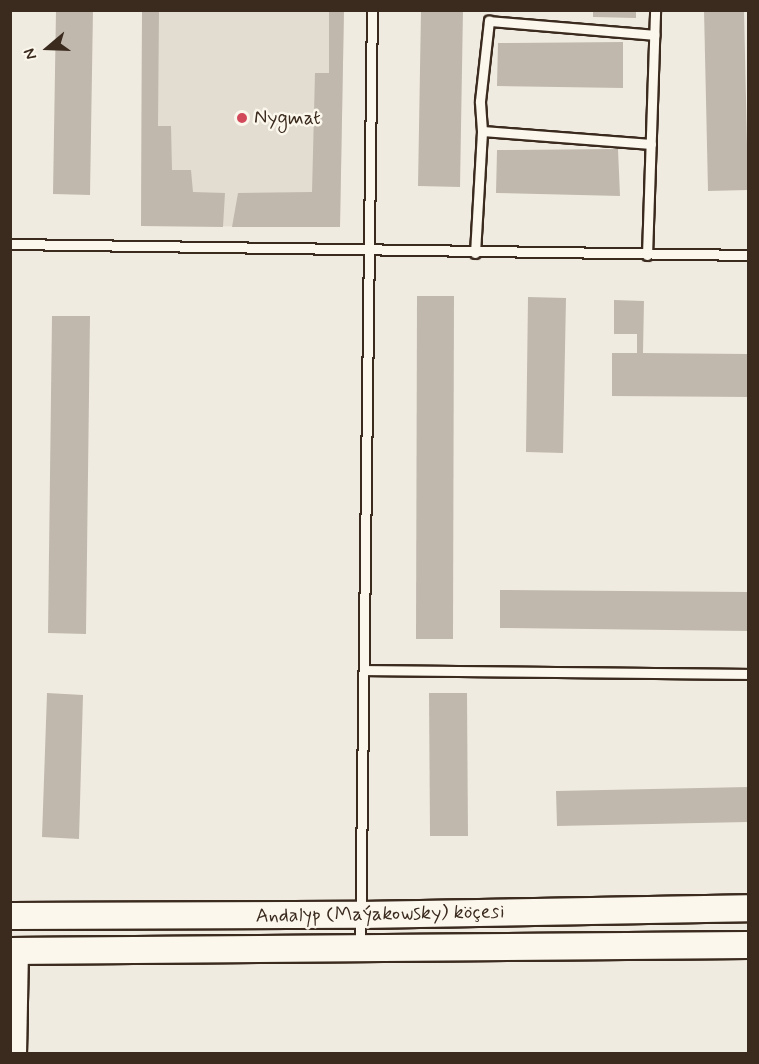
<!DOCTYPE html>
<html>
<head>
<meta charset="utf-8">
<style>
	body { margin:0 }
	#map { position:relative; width:759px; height:1064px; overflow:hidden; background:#f0ebe0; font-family:Mynerve,sans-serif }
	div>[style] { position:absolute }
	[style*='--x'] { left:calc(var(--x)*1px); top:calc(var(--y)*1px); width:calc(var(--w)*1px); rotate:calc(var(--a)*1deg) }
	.built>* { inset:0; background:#e2dcd1 }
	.building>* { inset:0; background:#c0b8ad }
	.roads { filter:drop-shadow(2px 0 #3b2a1e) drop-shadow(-2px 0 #3b2a1e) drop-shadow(0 2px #3b2a1e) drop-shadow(0 -2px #3b2a1e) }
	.service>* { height:9px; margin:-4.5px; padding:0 4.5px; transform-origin:4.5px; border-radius:4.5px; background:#fbf7ec }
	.minor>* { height:18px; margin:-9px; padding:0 9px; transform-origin:9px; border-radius:9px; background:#fbf7ec }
	.secondary>* { height:26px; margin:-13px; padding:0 13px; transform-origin:13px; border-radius:13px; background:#fbf7ec }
	.dots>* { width:16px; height:16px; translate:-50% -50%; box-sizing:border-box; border:3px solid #fbf7ec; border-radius:50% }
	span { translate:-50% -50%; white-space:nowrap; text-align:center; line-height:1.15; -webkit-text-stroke:5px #fbf7ec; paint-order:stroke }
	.poi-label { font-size:20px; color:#3b2a1e }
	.left { translate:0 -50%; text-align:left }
	.street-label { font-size:20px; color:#3b2a1e }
	.frame { position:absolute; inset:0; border:12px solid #3b2a1e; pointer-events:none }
	.north { position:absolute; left:18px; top:18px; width:60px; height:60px; -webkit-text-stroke:4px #fbf7ec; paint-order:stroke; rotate:251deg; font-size:16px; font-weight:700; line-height:24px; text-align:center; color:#3b2a1e }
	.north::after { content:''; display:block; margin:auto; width:21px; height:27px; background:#3b2a1e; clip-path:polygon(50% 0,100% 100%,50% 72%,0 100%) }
</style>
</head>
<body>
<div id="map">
	<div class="built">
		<div style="clip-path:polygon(142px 11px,344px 11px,340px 227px,141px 226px)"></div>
	</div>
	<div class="building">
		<div style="clip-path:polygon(56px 10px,93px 10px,90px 195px,53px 194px)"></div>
		<div style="clip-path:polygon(142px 10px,159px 10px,158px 126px,171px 126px,172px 170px,191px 170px,193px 192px,225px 193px,223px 227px,141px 226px)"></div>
		<div style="clip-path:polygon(329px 10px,344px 10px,340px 227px,232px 227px,238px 193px,312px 192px,315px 73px,329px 73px)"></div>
		<div style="clip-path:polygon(421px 10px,463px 10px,460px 187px,418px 186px)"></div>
		<div style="clip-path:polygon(593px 10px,636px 10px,636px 18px,593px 17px)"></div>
		<div style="clip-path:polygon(704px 10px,744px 10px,748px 190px,708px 191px)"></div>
		<div style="clip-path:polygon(623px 42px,623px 88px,497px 86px,498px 43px)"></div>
		<div style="clip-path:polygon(618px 149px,620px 196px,496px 193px,497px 150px)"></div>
		<div style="clip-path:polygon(417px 296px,454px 296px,453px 639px,416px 639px)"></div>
		<div style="clip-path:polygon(528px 297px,566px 298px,563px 453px,526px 452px)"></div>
		<div style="clip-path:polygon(614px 300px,644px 301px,643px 353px,748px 354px,748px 397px,612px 396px,612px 353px,637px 353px,637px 334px,614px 334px)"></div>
		<div style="clip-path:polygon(52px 316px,90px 316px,86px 634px,48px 633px)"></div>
		<div style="clip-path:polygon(500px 590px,748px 592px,748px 631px,500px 628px)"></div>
		<div style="clip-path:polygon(47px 693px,83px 695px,79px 839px,42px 837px)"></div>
		<div style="clip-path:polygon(429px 693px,467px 693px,468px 836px,430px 836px)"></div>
		<div style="clip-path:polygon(748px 787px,748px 822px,557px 826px,556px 791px)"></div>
	</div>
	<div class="roads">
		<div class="service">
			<div style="--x:651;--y:144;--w:169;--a:-175.6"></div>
			<div style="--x:482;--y:131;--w:30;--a:-94"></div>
			<div style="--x:480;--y:101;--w:81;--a:-83.6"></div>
			<div style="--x:489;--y:21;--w:166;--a:4.8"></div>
			<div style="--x:10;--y:244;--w:738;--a:0.85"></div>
			<div style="--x:475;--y:253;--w:122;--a:-86.7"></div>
			<div style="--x:647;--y:255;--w:245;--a:-88.1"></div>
			<div style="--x:364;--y:670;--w:384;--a:0.6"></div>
			<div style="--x:360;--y:947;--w:937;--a:-89.27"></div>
		</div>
		<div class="minor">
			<div style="--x:17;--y:1054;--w:103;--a:-88.9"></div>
		</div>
		<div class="secondary">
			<div style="--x:10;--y:916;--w:351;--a:-0.2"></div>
			<div style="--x:361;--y:915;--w:387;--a:-1"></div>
			<div style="--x:10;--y:951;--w:738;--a:-0.47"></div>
		</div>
	</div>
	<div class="dots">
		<div style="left:242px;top:118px;background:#d1495b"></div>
	</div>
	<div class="poi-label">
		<span class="left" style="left:254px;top:118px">Nygmat</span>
	</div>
	<div class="street-label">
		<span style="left:380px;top:914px;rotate:-1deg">Andalyp (Maýakowsky) köçesi</span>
	</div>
	<div class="frame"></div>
	<div class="north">N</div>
</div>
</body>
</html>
